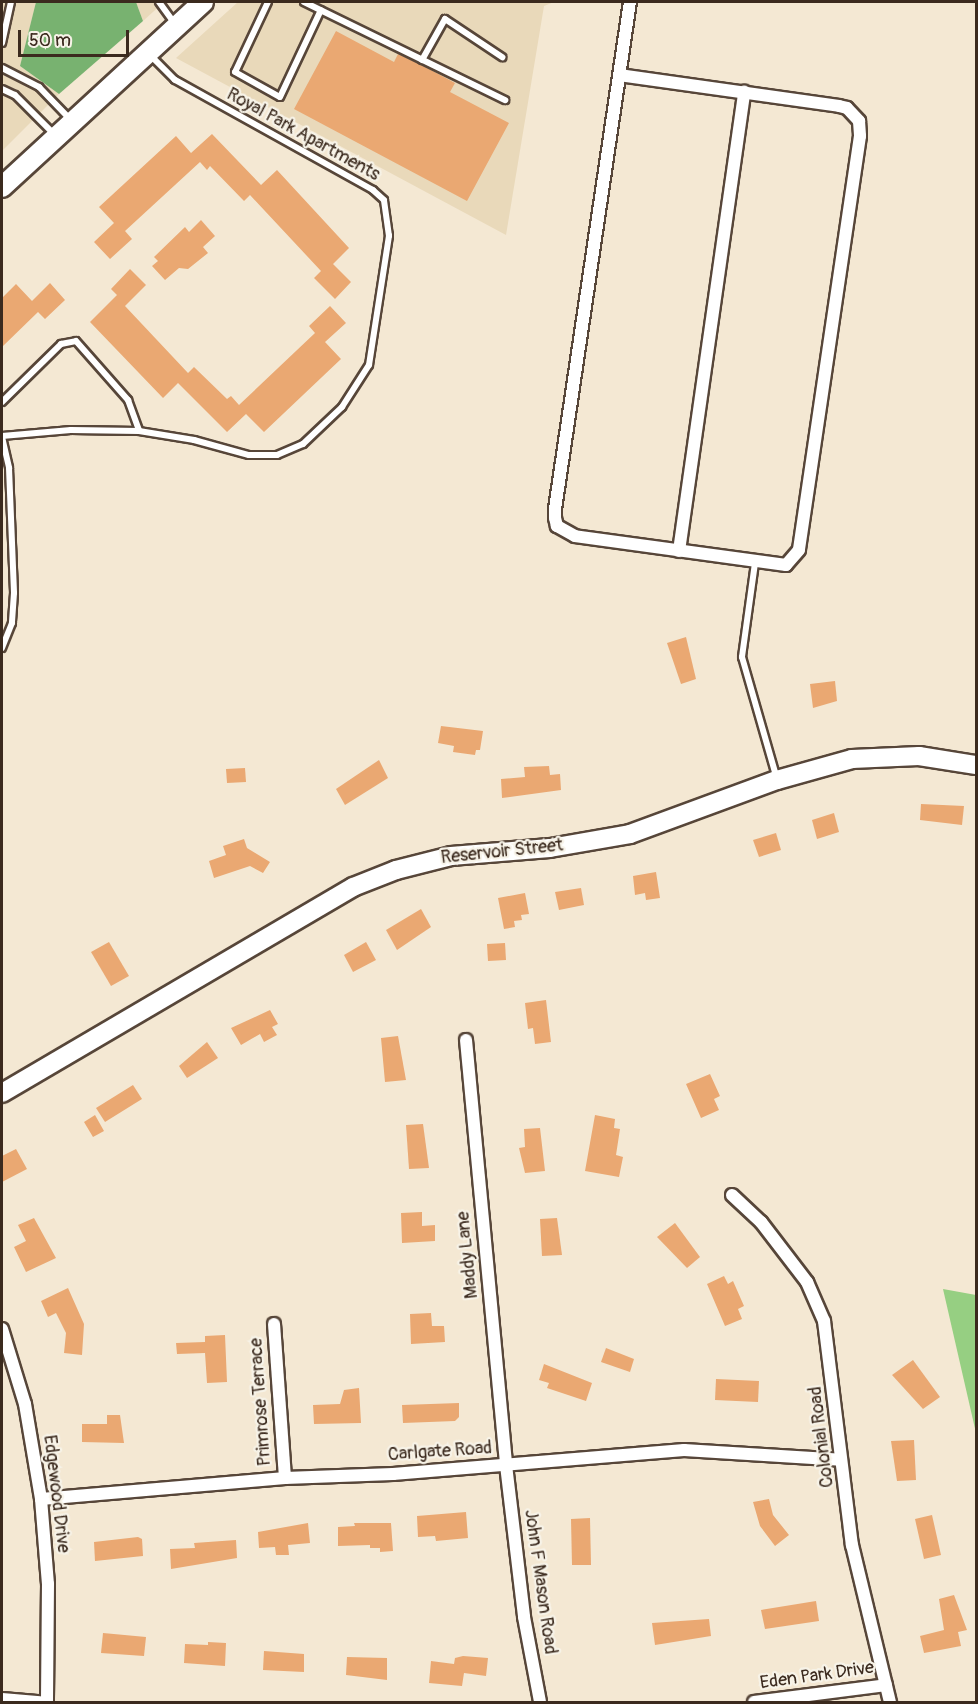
<!DOCTYPE html>
<html>
<head>
<meta charset="utf-8">
<style>
	body { margin:0 }
	#map { position:relative; width:978px; height:1704px; overflow:hidden; background:#f4e8d3; font-family:Pangolin,sans-serif }
	div>[style] { position:absolute }
	[style*='--x'] { left:calc(var(--x)*1px); top:calc(var(--y)*1px); width:calc(var(--w)*1px); rotate:calc(var(--a)*1deg) }
	.built>* { inset:0; background:#e9d9ba }
	.green>* { inset:0; background:#96cf82 }
	.forest>* { inset:0; background:#78b270 }
	.building>* { inset:0; background:#eaa872 }
	.roads { filter:drop-shadow(2px 0 #574639) drop-shadow(-2px 0 #574639) drop-shadow(0 2px #574639) drop-shadow(0 -2px #574639) }
	.lane>* { height:6px; margin:-3px; padding:0 3px; transform-origin:3px; border-radius:3px; background:#fff }
	.street>* { height:12px; margin:-6px; padding:0 6px; transform-origin:6px; border-radius:6px; background:#fff }
	.secondary>* { height:18px; margin:-9px; padding:0 9px; transform-origin:9px; border-radius:9px; background:#fff }
	.primary>* { height:20px; margin:-10px; padding:0 10px; transform-origin:10px; border-radius:10px; background:#fff }
	span { translate:-50% -50%; white-space:nowrap; text-align:center; line-height:1.15; -webkit-text-stroke:4.5px #f7f3e8; paint-order:stroke }
	.street-label { font-size:18px; color:#3b2a1e }
	.frame { position:absolute; inset:0; border:3px solid #3b2a1e; pointer-events:none }
	.scale { position:absolute; left:18px; top:30px; width:111px; height:27px; box-sizing:border-box; border:3px solid #3b2a1e; border-top:0; padding-left:8px; font-size:18px; line-height:21px; white-space:nowrap; color:#3b2a1e; -webkit-text-stroke:4px #f7f3e8; paint-order:stroke }
</style>
</head>
<body>
<div id="map">
	<div class="built">
		<div style="clip-path:polygon(2px 2px,36px 2px,20px 66px,59px 94px,2px 151px)"></div>
		<div style="clip-path:polygon(136px 2px,164px 2px,143px 21px)"></div>
		<div style="clip-path:polygon(238px 2px,554px 2px,544px 6px,506px 235px,176px 58px)"></div>
	</div>
	<div class="green">
		<div style="clip-path:polygon(943px 1289px,976px 1295px,976px 1433px)"></div>
	</div>
	<div class="forest">
		<div style="clip-path:polygon(36px 2px,136px 2px,143px 21px,59px 94px,20px 66px)"></div>
	</div>
	<div class="building">
		<div style="clip-path:polygon(336px 31px,394px 62px,398px 54px,418px 63px,455px 83px,450px 92px,509px 123px,467px 201px,294px 109px)"></div>
		<div style="clip-path:polygon(212px 134px,261px 185px,277px 170px,349px 248px,333px 264px,351px 282px,335px 299px,314px 278px,321px 271px,250px 195px,244px 201px,210px 166px,207px 170px,200px 162px,125px 231px,132px 239px,110px 259px,94px 242px,114px 223px,99px 207px,176px 136px,191px 153px)"></div>
		<div style="clip-path:polygon(201px 220px,215px 236px,203px 247px,208px 253px,188px 269px,179px 268px,165px 280px,152px 266px,158px 261px,154px 257px,185px 227px,189px 232px)"></div>
		<div style="clip-path:polygon(130px 269px,146px 285px,125px 306px,188px 373px,194px 367px,227px 399px,231px 396px,239px 405px,315px 333px,309px 326px,330px 306px,346px 323px,325px 342px,341px 359px,264px 432px,246px 414px,227px 432px,178px 383px,163px 398px,90px 322px,117px 295px,111px 289px)"></div>
		<div style="clip-path:polygon(50px 283px,65px 300px,45px 319px,38px 312px,2px 347px,2px 298px,16px 284px,32px 301px)"></div>
		<div style="clip-path:polygon(686px 637px,696px 679px,681px 684px,667px 643px)"></div>
		<div style="clip-path:polygon(835px 681px,837px 701px,813px 708px,810px 684px)"></div>
		<div style="clip-path:polygon(441px 726px,483px 731px,480px 750px,476px 750px,475px 755px,453px 752px,454px 746px,438px 743px)"></div>
		<div style="clip-path:polygon(379px 760px,388px 778px,345px 805px,336px 789px)"></div>
		<div style="clip-path:polygon(549px 766px,550px 775px,560px 774px,561px 790px,502px 798px,501px 779px,525px 777px,524px 767px)"></div>
		<div style="clip-path:polygon(245px 768px,246px 782px,227px 783px,226px 769px)"></div>
		<div style="clip-path:polygon(921px 804px,964px 806px,962px 825px,920px 820px)"></div>
		<div style="clip-path:polygon(834px 813px,839px 832px,817px 839px,812px 820px)"></div>
		<div style="clip-path:polygon(776px 833px,781px 850px,759px 857px,753px 840px)"></div>
		<div style="clip-path:polygon(244px 839px,247px 848px,270px 862px,263px 873px,250px 866px,214px 878px,209px 861px,226px 855px,223px 846px)"></div>
		<div style="clip-path:polygon(656px 872px,660px 898px,646px 900px,645px 893px,635px 895px,633px 876px)"></div>
		<div style="clip-path:polygon(581px 888px,584px 905px,559px 910px,555px 892px)"></div>
		<div style="clip-path:polygon(525px 893px,529px 914px,521px 915px,522px 920px,514px 921px,515px 927px,504px 929px,498px 898px)"></div>
		<div style="clip-path:polygon(421px 909px,431px 927px,397px 950px,386px 930px)"></div>
		<div style="clip-path:polygon(109px 942px,129px 976px,111px 986px,91px 952px)"></div>
		<div style="clip-path:polygon(366px 942px,376px 960px,353px 972px,344px 955px)"></div>
		<div style="clip-path:polygon(505px 943px,506px 960px,488px 961px,487px 944px)"></div>
		<div style="clip-path:polygon(546px 1000px,551px 1042px,535px 1044px,533px 1028px,528px 1029px,525px 1003px)"></div>
		<div style="clip-path:polygon(270px 1010px,278px 1024px,272px 1027px,277px 1035px,264px 1042px,260px 1034px,241px 1045px,231px 1028px)"></div>
		<div style="clip-path:polygon(398px 1036px,406px 1080px,385px 1082px,381px 1038px)"></div>
		<div style="clip-path:polygon(207px 1042px,218px 1058px,187px 1078px,179px 1066px)"></div>
		<div style="clip-path:polygon(710px 1074px,720px 1096px,714px 1099px,719px 1110px,701px 1118px,686px 1084px)"></div>
		<div style="clip-path:polygon(133px 1085px,142px 1099px,105px 1122px,96px 1108px)"></div>
		<div style="clip-path:polygon(95px 1115px,104px 1131px,93px 1137px,84px 1122px)"></div>
		<div style="clip-path:polygon(595px 1115px,615px 1119px,614px 1128px,620px 1129px,616px 1155px,623px 1157px,619px 1177px,585px 1171px)"></div>
		<div style="clip-path:polygon(423px 1124px,429px 1168px,409px 1169px,406px 1125px)"></div>
		<div style="clip-path:polygon(540px 1128px,545px 1171px,525px 1173px,519px 1148px,525px 1147px,524px 1129px)"></div>
		<div style="clip-path:polygon(16px 1149px,27px 1169px,2px 1182px,2px 1156px)"></div>
		<div style="clip-path:polygon(422px 1212px,422px 1226px,435px 1225px,435px 1241px,402px 1243px,401px 1213px)"></div>
		<div style="clip-path:polygon(34px 1218px,56px 1258px,26px 1272px,14px 1247px,26px 1241px,18px 1225px)"></div>
		<div style="clip-path:polygon(557px 1218px,562px 1255px,542px 1256px,540px 1219px)"></div>
		<div style="clip-path:polygon(675px 1223px,700px 1257px,687px 1268px,657px 1237px)"></div>
		<div style="clip-path:polygon(724px 1276px,728px 1284px,733px 1281px,744px 1306px,738px 1309px,742px 1319px,725px 1326px,707px 1284px)"></div>
		<div style="clip-path:polygon(68px 1288px,84px 1324px,82px 1355px,64px 1353px,66px 1333px,56px 1313px,48px 1317px,41px 1301px)"></div>
		<div style="clip-path:polygon(431px 1313px,432px 1326px,444px 1326px,445px 1342px,411px 1344px,410px 1314px)"></div>
		<div style="clip-path:polygon(225px 1335px,227px 1382px,207px 1383px,205px 1353px,177px 1354px,176px 1343px,205px 1342px,205px 1336px)"></div>
		<div style="clip-path:polygon(606px 1348px,634px 1359px,630px 1372px,601px 1362px)"></div>
		<div style="clip-path:polygon(913px 1360px,940px 1397px,923px 1409px,892px 1375px)"></div>
		<div style="clip-path:polygon(544px 1364px,592px 1383px,586px 1401px,547px 1388px,549px 1383px,539px 1380px)"></div>
		<div style="clip-path:polygon(716px 1379px,759px 1381px,758px 1402px,715px 1400px)"></div>
		<div style="clip-path:polygon(359px 1388px,361px 1423px,314px 1424px,313px 1405px,340px 1404px,344px 1390px)"></div>
		<div style="clip-path:polygon(459px 1403px,459px 1417px,455px 1421px,403px 1423px,402px 1405px)"></div>
		<div style="clip-path:polygon(107px 1415px,120px 1415px,124px 1443px,82px 1442px,82px 1424px,107px 1424px)"></div>
		<div style="clip-path:polygon(914px 1440px,916px 1480px,897px 1481px,891px 1441px)"></div>
		<div style="clip-path:polygon(769px 1499px,773px 1515px,789px 1535px,775px 1546px,760px 1526px,753px 1502px)"></div>
		<div style="clip-path:polygon(466px 1512px,468px 1538px,436px 1541px,435px 1536px,418px 1537px,417px 1516px)"></div>
		<div style="clip-path:polygon(932px 1515px,941px 1555px,924px 1559px,915px 1519px)"></div>
		<div style="clip-path:polygon(590px 1518px,591px 1565px,572px 1565px,571px 1519px)"></div>
		<div style="clip-path:polygon(308px 1523px,310px 1543px,288px 1545px,289px 1555px,276px 1555px,275px 1547px,259px 1548px,258px 1532px)"></div>
		<div style="clip-path:polygon(354px 1523px,391px 1523px,393px 1551px,380px 1552px,380px 1548px,370px 1548px,370px 1545px,338px 1546px,338px 1527px,355px 1526px)"></div>
		<div style="clip-path:polygon(138px 1537px,142px 1539px,143px 1556px,95px 1561px,94px 1542px)"></div>
		<div style="clip-path:polygon(236px 1540px,237px 1558px,171px 1569px,170px 1549px,195px 1548px,194px 1543px)"></div>
		<div style="clip-path:polygon(954px 1595px,967px 1630px,958px 1632px,961px 1646px,924px 1653px,920px 1636px,944px 1630px,939px 1599px)"></div>
		<div style="clip-path:polygon(816px 1601px,819px 1621px,765px 1629px,761px 1610px)"></div>
		<div style="clip-path:polygon(709px 1619px,711px 1636px,655px 1645px,652px 1623px)"></div>
		<div style="clip-path:polygon(103px 1633px,146px 1637px,144px 1656px,101px 1653px)"></div>
		<div style="clip-path:polygon(208px 1642px,226px 1643px,225px 1666px,184px 1663px,185px 1644px,208px 1645px)"></div>
		<div style="clip-path:polygon(264px 1651px,304px 1654px,304px 1672px,263px 1670px)"></div>
		<div style="clip-path:polygon(463px 1656px,488px 1658px,486px 1676px,464px 1673px,462px 1686px,429px 1683px,431px 1661px,454px 1664px,455px 1658px)"></div>
		<div style="clip-path:polygon(347px 1657px,387px 1658px,387px 1680px,346px 1675px)"></div>
	</div>
	<div class="roads">
		<div class="lane">
			<div style="--x:159;--y:2;--w:26;--a:54"></div>
			<div style="--x:268;--y:2;--w:77;--a:115.2"></div>
			<div style="--x:235;--y:72;--w:51;--a:29.1"></div>
			<div style="--x:280;--y:97;--w:96;--a:-64.8"></div>
			<div style="--x:304;--y:2;--w:224;--a:26"></div>
			<div style="--x:2;--y:43;--w:42;--a:-77.6"></div>
			<div style="--x:422;--y:60;--w:47;--a:-60.7"></div>
			<div style="--x:445;--y:19;--w:69;--a:33.7"></div>
			<div style="--x:2;--y:68;--w:42;--a:27.2"></div>
			<div style="--x:39;--y:87;--w:45;--a:45.9"></div>
			<div style="--x:2;--y:89;--w:14;--a:25"></div>
			<div style="--x:15;--y:95;--w:57;--a:45"></div>
			<div style="--x:2;--y:402;--w:83;--a:-44.5"></div>
			<div style="--x:61;--y:344;--w:15;--a:-11"></div>
			<div style="--x:76;--y:341;--w:79;--a:48.6"></div>
			<div style="--x:128;--y:400;--w:33;--a:70"></div>
			<div style="--x:2;--y:436;--w:69;--a:-5"></div>
			<div style="--x:71;--y:430;--w:68;--a:0.8"></div>
			<div style="--x:139;--y:431;--w:56;--a:9.3"></div>
			<div style="--x:194;--y:440;--w:57;--a:15.3"></div>
			<div style="--x:249;--y:455;--w:28;--a:0"></div>
			<div style="--x:277;--y:455;--w:28;--a:-23"></div>
			<div style="--x:303;--y:444;--w:54;--a:-43.5"></div>
			<div style="--x:342;--y:407;--w:50;--a:-57.3"></div>
			<div style="--x:369;--y:365;--w:131;--a:-81.2"></div>
			<div style="--x:389;--y:236;--w:36;--a:-98"></div>
			<div style="--x:384;--y:200;--w:15;--a:-138"></div>
			<div style="--x:373;--y:190;--w:227;--a:-150.9"></div>
			<div style="--x:175;--y:80;--w:34;--a:-135"></div>
			<div style="--x:2;--y:437;--w:32;--a:77"></div>
			<div style="--x:9;--y:468;--w:125;--a:87.7"></div>
			<div style="--x:14;--y:593;--w:30;--a:94"></div>
			<div style="--x:12;--y:623;--w:27;--a:112"></div>
			<div style="--x:755;--y:563;--w:95;--a:97.9"></div>
			<div style="--x:742;--y:657;--w:127;--a:74"></div>
		</div>
		<div class="street">
			<div style="--x:619;--y:75;--w:222;--a:8"></div>
			<div style="--x:839;--y:106;--w:8;--a:14"></div>
			<div style="--x:847;--y:108;--w:18;--a:47"></div>
			<div style="--x:859;--y:121;--w:15;--a:86"></div>
			<div style="--x:860;--y:136;--w:418;--a:98.4"></div>
			<div style="--x:799;--y:550;--w:20;--a:131"></div>
			<div style="--x:786;--y:565;--w:213;--a:-172.2"></div>
			<div style="--x:575;--y:536;--w:21;--a:-151"></div>
			<div style="--x:557;--y:526;--w:8;--a:-104"></div>
			<div style="--x:555;--y:518;--w:9;--a:-90"></div>
			<div style="--x:555;--y:509;--w:513;--a:-81.59"></div>
			<div style="--x:679;--y:551;--w:464;--a:-81.9"></div>
			<div style="--x:466;--y:1040;--w:427;--a:84.6"></div>
			<div style="--x:506;--y:1465;--w:153;--a:83.2"></div>
			<div style="--x:524;--y:1617;--w:86;--a:79.3"></div>
			<div style="--x:732;--y:1195;--w:40;--a:43"></div>
			<div style="--x:761;--y:1222;--w:76;--a:52.5"></div>
			<div style="--x:807;--y:1282;--w:43;--a:66.4"></div>
			<div style="--x:824;--y:1321;--w:226;--a:82.9"></div>
			<div style="--x:852;--y:1545;--w:162;--a:76.4"></div>
			<div style="--x:274;--y:1324;--w:154;--a:85.9"></div>
			<div style="--x:2;--y:1329;--w:78;--a:73"></div>
			<div style="--x:25;--y:1404;--w:96;--a:80.4"></div>
			<div style="--x:41;--y:1499;--w:85;--a:85.3"></div>
			<div style="--x:48;--y:1584;--w:118;--a:90.5"></div>
			<div style="--x:41;--y:1499;--w:245;--a:-4.9"></div>
			<div style="--x:285;--y:1478;--w:108;--a:-2.1"></div>
			<div style="--x:393;--y:1474;--w:292;--a:-4.7"></div>
			<div style="--x:684;--y:1450;--w:157;--a:3.6"></div>
			<div style="--x:2;--y:1699;--w:38;--a:5"></div>
			<div style="--x:754;--y:1702;--w:133;--a:-7.3"></div>
		</div>
		<div class="secondary">
			<div style="--x:2;--y:1093;--w:407;--a:-30.4"></div>
			<div style="--x:353;--y:887;--w:46;--a:-21.6"></div>
			<div style="--x:396;--y:870;--w:57;--a:-14.3"></div>
			<div style="--x:451;--y:856;--w:99;--a:-4.6"></div>
			<div style="--x:550;--y:848;--w:81;--a:-9.9"></div>
			<div style="--x:630;--y:834;--w:157;--a:-20.2"></div>
			<div style="--x:777;--y:780;--w:78;--a:-15.6"></div>
			<div style="--x:852;--y:759;--w:67;--a:-2.6"></div>
			<div style="--x:919;--y:756;--w:58;--a:9"></div>
		</div>
		<div class="primary">
			<div style="--x:2;--y:187;--w:273;--a:-42.6"></div>
		</div>
	</div>
	<div class="street-label">
		<span style="left:303px;top:135px;rotate:29deg">Royal Park Apartments</span>
		<span style="left:502px;top:852px;rotate:-6deg">Reservoir Street</span>
		<span style="left:468px;top:1255px;rotate:-96deg">Maddy Lane</span>
		<span style="left:261px;top:1402px;rotate:-94deg">Primrose Terrace</span>
		<span style="left:822px;top:1437px;rotate:-97deg">Colonial Road</span>
		<span style="left:440px;top:1452px;rotate:-4deg">Carlgate Road</span>
		<span style="left:56px;top:1494px;rotate:83deg">Edgewood Drive</span>
		<span style="left:540px;top:1582px;rotate:82deg">John F Mason Road</span>
		<span style="left:817px;top:1676px;rotate:-8deg">Eden Park Drive</span>
	</div>
	<div class="frame"></div>
	<div class="scale">50 m</div>
</div>
</body>
</html>
